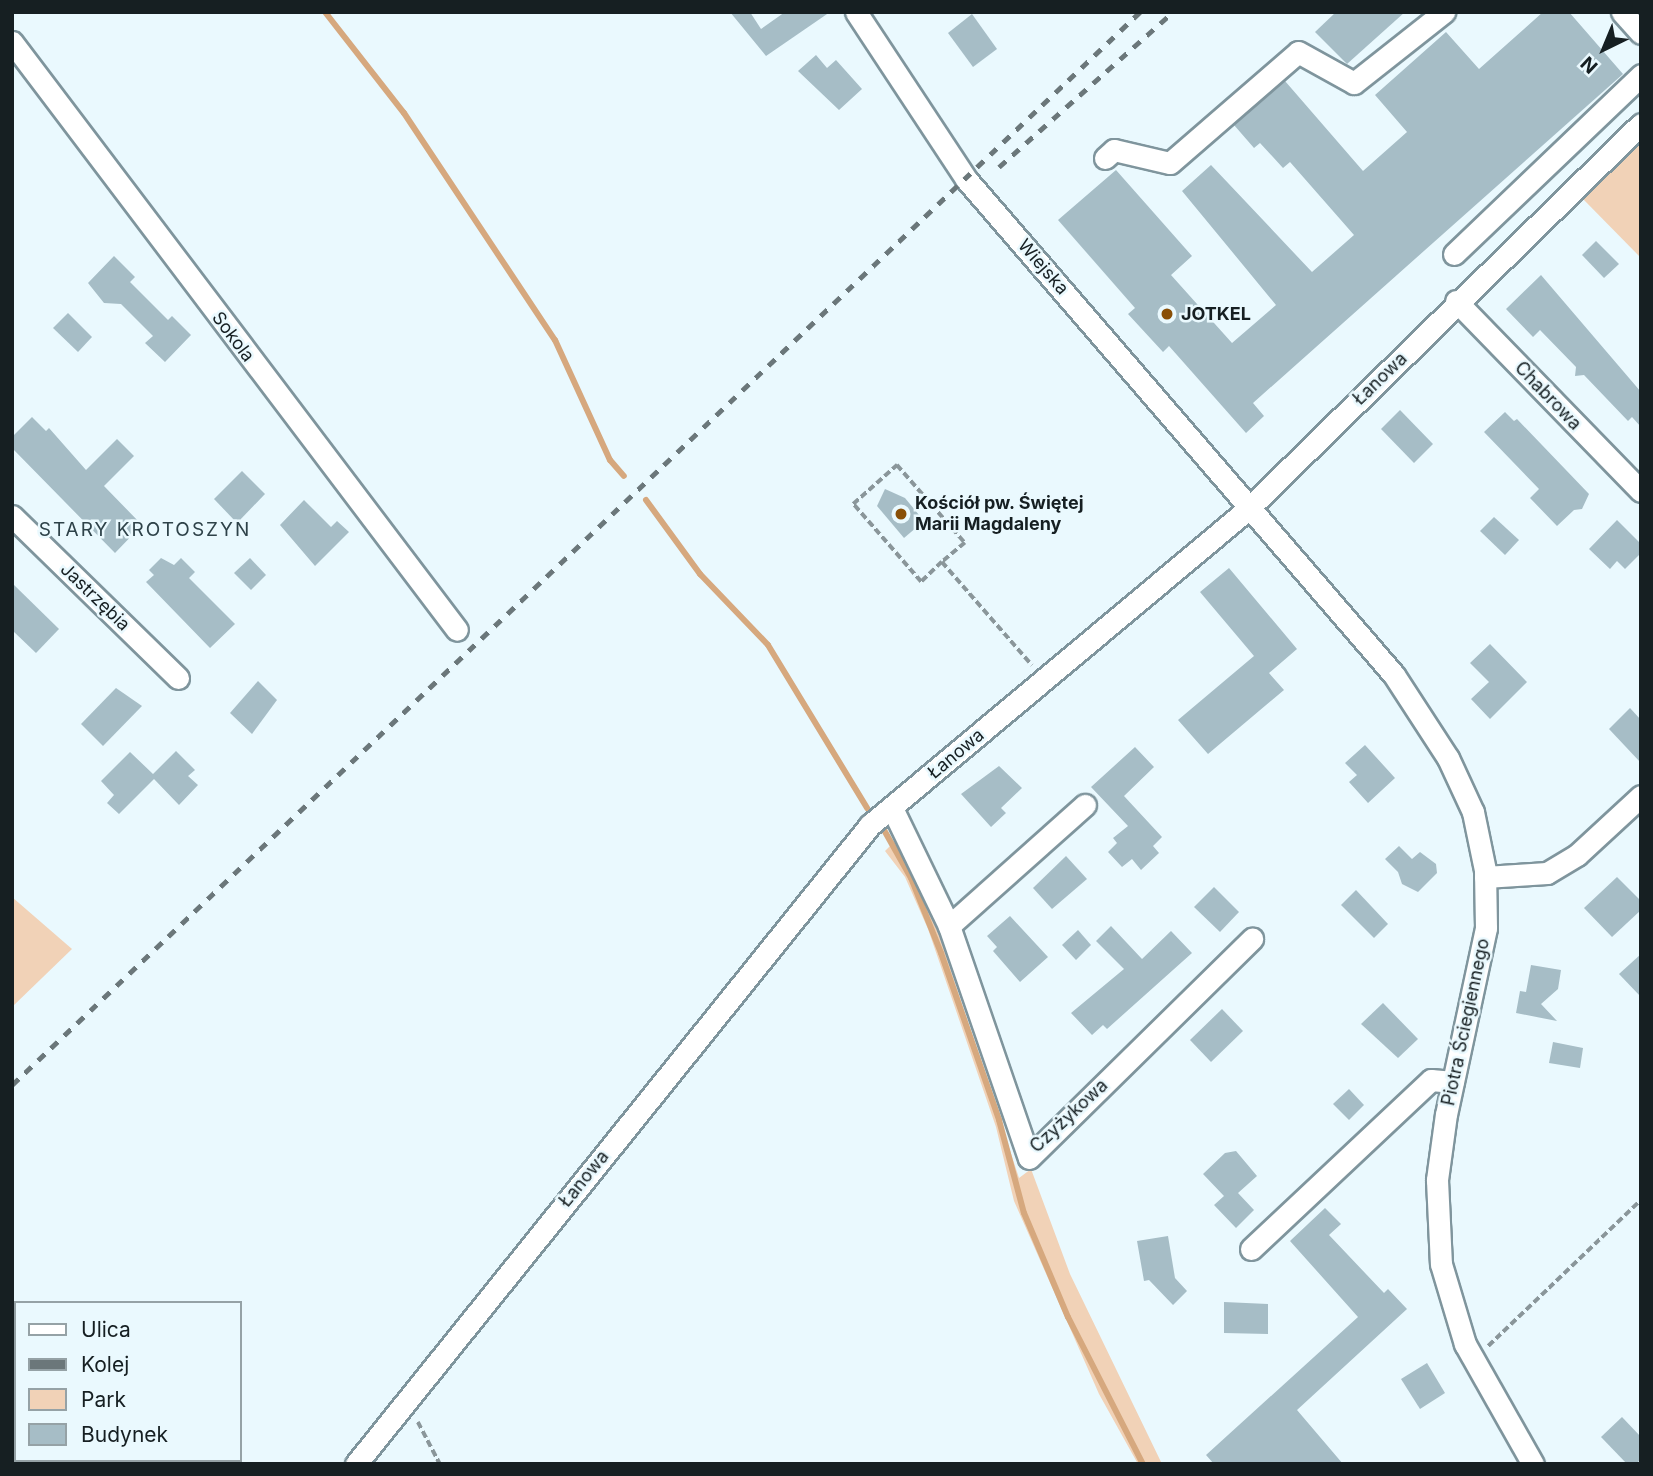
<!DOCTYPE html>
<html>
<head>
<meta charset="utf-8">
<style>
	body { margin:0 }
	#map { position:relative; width:1653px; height:1476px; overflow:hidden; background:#eaf9fe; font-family:Inter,sans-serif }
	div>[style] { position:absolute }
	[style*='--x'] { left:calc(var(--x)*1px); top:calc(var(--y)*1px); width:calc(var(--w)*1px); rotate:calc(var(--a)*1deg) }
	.green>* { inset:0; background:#f1d2b7 }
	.stream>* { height:6px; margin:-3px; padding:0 3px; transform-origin:3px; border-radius:3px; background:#d6a87e }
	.building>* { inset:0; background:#a6bdc6 }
	.path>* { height:3.5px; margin-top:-1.75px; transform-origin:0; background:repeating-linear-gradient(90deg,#8a969a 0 7px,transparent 0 10.5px) }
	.roads { filter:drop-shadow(2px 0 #7f959d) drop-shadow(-2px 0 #7f959d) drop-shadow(0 2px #7f959d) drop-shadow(0 -2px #7f959d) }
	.minor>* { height:21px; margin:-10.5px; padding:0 10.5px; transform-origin:10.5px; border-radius:10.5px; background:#fff }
	.rail>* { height:5px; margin-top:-2.5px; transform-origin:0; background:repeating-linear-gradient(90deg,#6b777a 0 9px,transparent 0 18px) }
	.dots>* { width:19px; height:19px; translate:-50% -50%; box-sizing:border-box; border:4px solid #eaf9fe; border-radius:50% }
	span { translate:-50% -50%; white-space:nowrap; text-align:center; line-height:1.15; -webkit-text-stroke:5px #eaf9fe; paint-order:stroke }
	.street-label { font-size:18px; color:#161f22 }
	.poi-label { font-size:18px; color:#161f22; font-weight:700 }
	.left { translate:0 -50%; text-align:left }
	.neighbourhood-label { font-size:19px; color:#2e4249; letter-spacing:2px }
	.frame { position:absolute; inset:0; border:14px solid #161f22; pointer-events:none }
	.legend { position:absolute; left:14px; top:1301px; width:228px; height:161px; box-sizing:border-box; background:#eaf9fe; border:2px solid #95a2a6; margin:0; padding:9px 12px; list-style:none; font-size:21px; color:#161f22 }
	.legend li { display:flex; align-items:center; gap:14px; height:35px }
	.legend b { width:35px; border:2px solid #95a2a6 }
	.north { position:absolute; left:1569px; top:14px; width:70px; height:70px; -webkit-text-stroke:5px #eaf9fe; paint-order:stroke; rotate:223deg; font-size:19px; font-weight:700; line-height:28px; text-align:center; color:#161f22 }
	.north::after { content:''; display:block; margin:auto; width:24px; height:32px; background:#161f22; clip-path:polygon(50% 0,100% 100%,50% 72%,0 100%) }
</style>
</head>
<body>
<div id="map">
	<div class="green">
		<div style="clip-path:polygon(1641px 143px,1641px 258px,1583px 199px)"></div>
		<div style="clip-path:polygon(895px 841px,939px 934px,1019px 1178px,1031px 1169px,1070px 1274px,1162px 1464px,1138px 1464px,1099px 1394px,1014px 1201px,996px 1127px,928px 929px,905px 877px,885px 851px)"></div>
		<div style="clip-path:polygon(12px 897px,72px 949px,12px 1007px)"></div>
	</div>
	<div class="stream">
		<div style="--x:325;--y:12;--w:128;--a:52"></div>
		<div style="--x:404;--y:113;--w:273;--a:56.4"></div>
		<div style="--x:555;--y:340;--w:132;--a:65.4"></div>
		<div style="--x:610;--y:460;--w:21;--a:49"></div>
		<div style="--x:646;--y:500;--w:92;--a:53.9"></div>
		<div style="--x:700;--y:574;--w:98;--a:46.2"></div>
		<div style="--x:768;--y:645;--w:191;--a:58.7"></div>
		<div style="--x:884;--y:830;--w:55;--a:60.6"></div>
		<div style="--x:911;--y:878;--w:81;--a:68.2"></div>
		<div style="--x:941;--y:953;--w:177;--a:70.8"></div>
		<div style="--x:999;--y:1120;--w:96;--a:75"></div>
		<div style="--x:1024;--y:1213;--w:113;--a:67.1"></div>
		<div style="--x:1068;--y:1317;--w:165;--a:63"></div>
	</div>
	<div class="building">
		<div style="clip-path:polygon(730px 12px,750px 12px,761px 29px,785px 12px,830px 12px,766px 56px)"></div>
		<div style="clip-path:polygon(1336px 12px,1405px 12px,1347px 64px,1315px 32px)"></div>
		<div style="clip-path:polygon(1543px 12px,1569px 12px,1623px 74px,1253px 403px,1264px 416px,1246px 433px,1169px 346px,1163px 352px,1128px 314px,1135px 308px,1058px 220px,1116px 170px,1192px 256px,1171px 275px,1232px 343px,1276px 305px,1182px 191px,1211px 165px,1312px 272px,1354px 235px,1290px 162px,1283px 168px,1260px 143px,1254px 148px,1234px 125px,1285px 81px,1363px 171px,1407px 132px,1375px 95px,1446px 32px,1479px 69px)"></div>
		<div style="clip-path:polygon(972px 14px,997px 49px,973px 67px,948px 33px)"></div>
		<div style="clip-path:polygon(816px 55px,827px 68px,836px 60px,862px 89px,839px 110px,798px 71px)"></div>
		<div style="clip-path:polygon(1596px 241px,1619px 264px,1604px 278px,1582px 255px)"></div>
		<div style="clip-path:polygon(114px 256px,135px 277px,130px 282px,168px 320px,172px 316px,191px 335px,165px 362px,145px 343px,153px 336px,121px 304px,104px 303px,88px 283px)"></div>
		<div style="clip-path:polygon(1541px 275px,1641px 392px,1641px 427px,1632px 417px,1628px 421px,1584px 375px,1575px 376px,1576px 367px,1540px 330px,1533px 337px,1506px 309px)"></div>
		<div style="clip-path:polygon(68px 313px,92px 337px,78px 352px,53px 328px)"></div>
		<div style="clip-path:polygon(1400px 410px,1433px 444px,1414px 463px,1381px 429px)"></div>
		<div style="clip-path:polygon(1505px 412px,1514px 421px,1517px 419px,1589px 494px,1582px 509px,1574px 510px,1557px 526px,1530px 498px,1539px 489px,1484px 432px)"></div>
		<div style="clip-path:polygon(32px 417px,46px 431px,49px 428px,86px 470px,117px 439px,134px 456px,104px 486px,142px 525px,115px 553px,12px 448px,12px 437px)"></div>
		<div style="clip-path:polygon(242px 471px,265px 494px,237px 523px,214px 499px)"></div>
		<div style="clip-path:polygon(885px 489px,905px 498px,924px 521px,904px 538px,877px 506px)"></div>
		<div style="clip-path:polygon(304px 500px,331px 527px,337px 521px,349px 532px,315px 566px,280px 525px)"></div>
		<div style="clip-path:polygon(1494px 517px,1519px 540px,1505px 555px,1480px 531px)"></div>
		<div style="clip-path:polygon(1617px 520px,1641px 544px,1641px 553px,1625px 569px,1617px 561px,1610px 569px,1589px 549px)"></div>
		<div style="clip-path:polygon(161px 558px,174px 565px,181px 558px,195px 572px,189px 578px,235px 624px,210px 648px,146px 582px,154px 575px,149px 570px)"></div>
		<div style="clip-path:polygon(250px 558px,266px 575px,251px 590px,234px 573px)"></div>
		<div style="clip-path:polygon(1229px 568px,1297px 649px,1269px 673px,1284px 690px,1208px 754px,1178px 720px,1254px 656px,1200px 592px)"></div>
		<div style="clip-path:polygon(12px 583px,59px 629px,36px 653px,12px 630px)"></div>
		<div style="clip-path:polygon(1490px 644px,1527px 682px,1490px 719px,1471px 699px,1489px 682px,1470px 663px)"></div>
		<div style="clip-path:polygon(258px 681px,277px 700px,252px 734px,230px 713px)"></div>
		<div style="clip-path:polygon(116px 688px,142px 706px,103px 746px,81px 724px)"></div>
		<div style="clip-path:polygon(1630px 708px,1641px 720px,1641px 763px,1609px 729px)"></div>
		<div style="clip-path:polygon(1365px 745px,1395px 778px,1368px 803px,1349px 782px,1357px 775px,1345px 763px)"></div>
		<div style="clip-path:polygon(1135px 747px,1154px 767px,1124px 796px,1162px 837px,1153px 846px,1159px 853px,1141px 870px,1132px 859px,1122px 867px,1108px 852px,1117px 843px,1113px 838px,1128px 826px,1091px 787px)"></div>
		<div style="clip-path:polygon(176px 751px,195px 770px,188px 776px,198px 785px,179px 805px,154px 779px,119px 814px,107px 803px,114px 795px,101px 781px,130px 752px,153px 774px)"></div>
		<div style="clip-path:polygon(999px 766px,1022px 788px,1001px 808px,1006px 813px,991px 827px,961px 794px)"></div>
		<div style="clip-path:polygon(1399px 846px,1412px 859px,1420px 852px,1436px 864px,1437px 873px,1418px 892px,1402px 884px,1398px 872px,1385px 859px)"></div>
		<div style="clip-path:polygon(1066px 856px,1087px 879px,1052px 909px,1033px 888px)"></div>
		<div style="clip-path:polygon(1617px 877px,1641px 901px,1641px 910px,1612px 937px,1584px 908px)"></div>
		<div style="clip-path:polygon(1214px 887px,1239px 912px,1220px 932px,1194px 907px)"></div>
		<div style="clip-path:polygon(1356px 890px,1388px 924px,1374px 938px,1341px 905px)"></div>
		<div style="clip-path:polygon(1010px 916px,1048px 957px,1020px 982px,993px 951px,997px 947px,987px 936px)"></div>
		<div style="clip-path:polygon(1111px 926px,1142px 959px,1171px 931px,1192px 953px,1107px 1029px,1103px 1025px,1092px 1035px,1071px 1013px,1124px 969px,1096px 941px)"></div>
		<div style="clip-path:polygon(1078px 930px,1091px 945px,1076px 960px,1062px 945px)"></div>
		<div style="clip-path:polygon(1641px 954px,1641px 997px,1619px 974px)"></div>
		<div style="clip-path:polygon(1531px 965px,1561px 970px,1558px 989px,1541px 1004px,1557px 1021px,1516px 1013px,1520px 991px,1526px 992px)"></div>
		<div style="clip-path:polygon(1383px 1003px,1418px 1039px,1398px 1058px,1361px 1024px)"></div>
		<div style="clip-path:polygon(1222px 1009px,1243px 1031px,1211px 1062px,1190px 1040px)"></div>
		<div style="clip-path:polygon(1553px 1042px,1583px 1048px,1580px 1068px,1549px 1063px)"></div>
		<div style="clip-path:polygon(1349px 1089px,1364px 1105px,1349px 1120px,1333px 1104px)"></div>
		<div style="clip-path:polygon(1236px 1151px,1257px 1176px,1238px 1193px,1254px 1210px,1236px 1228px,1214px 1205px,1224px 1196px,1203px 1174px,1225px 1153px)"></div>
		<div style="clip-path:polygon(1325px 1208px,1341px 1224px,1329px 1235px,1384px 1293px,1388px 1289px,1407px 1309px,1297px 1410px,1343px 1464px,1214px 1464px,1206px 1455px,1358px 1317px,1290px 1241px)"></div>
		<div style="clip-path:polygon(1168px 1236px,1175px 1278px,1187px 1291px,1173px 1305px,1149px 1280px,1144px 1281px,1137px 1241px)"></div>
		<div style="clip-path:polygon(1224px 1302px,1268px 1304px,1268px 1334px,1224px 1333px)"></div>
		<div style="clip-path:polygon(1427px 1363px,1445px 1393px,1420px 1409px,1401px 1379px)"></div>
		<div style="clip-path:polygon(1622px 1417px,1641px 1437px,1641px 1459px,1636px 1464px,1627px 1464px,1601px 1437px)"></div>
	</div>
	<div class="path">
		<div style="--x:942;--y:562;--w:29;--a:136"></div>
		<div style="--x:921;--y:582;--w:103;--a:-131.1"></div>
		<div style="--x:853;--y:504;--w:59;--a:-41.6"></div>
		<div style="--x:897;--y:465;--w:103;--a:48.9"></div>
		<div style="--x:965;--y:543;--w:30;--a:140"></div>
		<div style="--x:942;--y:562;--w:137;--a:48.9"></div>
		<div style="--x:1488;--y:1346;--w:211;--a:-43.7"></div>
		<div style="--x:418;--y:1422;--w:47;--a:62.4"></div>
	</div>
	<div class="roads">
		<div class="minor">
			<div style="--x:856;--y:12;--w:200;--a:56.6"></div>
			<div style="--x:966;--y:179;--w:655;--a:49.21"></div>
			<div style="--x:1394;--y:675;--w:99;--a:57"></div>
			<div style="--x:1448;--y:758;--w:60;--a:65.2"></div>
			<div style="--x:1473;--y:812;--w:59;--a:78.3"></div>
			<div style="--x:1485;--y:870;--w:58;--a:89"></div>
			<div style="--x:1486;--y:928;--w:190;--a:102.1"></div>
			<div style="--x:1446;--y:1114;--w:67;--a:97.8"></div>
			<div style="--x:1437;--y:1180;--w:84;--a:87.3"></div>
			<div style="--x:1441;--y:1264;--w:84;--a:73.3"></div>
			<div style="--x:1465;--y:1344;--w:138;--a:60.5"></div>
			<div style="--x:1622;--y:12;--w:28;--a:48"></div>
			<div style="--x:12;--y:42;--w:737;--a:52.88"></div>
			<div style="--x:1105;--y:158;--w:12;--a:-42"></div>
			<div style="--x:1114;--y:150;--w:57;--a:13.1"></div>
			<div style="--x:1170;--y:163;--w:169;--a:-40.9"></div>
			<div style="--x:1298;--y:52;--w:64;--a:29"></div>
			<div style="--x:1354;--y:83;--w:115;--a:-38.3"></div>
			<div style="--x:1454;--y:254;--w:259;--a:-43.7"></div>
			<div style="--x:1456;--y:301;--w:265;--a:45.8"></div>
			<div style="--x:12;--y:516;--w:232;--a:44.3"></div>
			<div style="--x:892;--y:808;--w:131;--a:64.2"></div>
			<div style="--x:949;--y:926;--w:245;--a:71"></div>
			<div style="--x:1029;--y:1158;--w:313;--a:-44.5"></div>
			<div style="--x:1485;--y:877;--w:62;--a:-3.7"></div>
			<div style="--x:1547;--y:873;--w:35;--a:-31"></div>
			<div style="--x:1577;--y:855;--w:87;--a:-42.7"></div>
			<div style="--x:949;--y:926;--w:182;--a:-41.7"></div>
			<div style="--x:1251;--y:1249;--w:247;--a:-43.2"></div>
			<div style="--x:1431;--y:1080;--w:22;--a:5"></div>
			<div style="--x:356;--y:1464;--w:820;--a:-51.19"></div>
			<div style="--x:870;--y:825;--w:496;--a:-39.9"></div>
			<div style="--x:1250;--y:507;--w:547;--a:-44.41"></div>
		</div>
	</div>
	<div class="rail">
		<div style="--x:999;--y:167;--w:233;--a:-41.7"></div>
		<div style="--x:12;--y:1085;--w:1557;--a:-43.57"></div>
	</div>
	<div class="dots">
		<div style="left:1167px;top:314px;background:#894f07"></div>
		<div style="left:901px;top:514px;background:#894f07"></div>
	</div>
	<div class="street-label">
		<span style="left:1043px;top:267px;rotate:49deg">Wiejska</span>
		<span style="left:233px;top:337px;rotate:53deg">Sokola</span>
		<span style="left:1380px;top:379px;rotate:-44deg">Łanowa</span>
		<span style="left:1548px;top:396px;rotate:46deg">Chabrowa</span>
		<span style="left:95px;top:597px;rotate:44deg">Jastrzębia</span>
		<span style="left:956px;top:754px;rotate:-40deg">Łanowa</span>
		<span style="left:1466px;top:1022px;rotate:-78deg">Piotra Ściegiennego</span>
		<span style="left:1069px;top:1116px;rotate:-43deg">Czyżykowa</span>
		<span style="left:584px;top:1179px;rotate:-51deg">Łanowa</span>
	</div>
	<div class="poi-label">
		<span class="left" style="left:1181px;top:314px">JOTKEL</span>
		<span class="left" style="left:915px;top:514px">Kościół pw. Świętej<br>Marii Magdaleny</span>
	</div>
	<div class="neighbourhood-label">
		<span style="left:145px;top:530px">STARY KROTOSZYN</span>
	</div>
	<div class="frame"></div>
	<ul class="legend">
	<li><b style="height:9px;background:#fff"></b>Ulica</li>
	<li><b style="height:9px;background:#6b777a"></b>Kolej</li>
	<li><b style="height:19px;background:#f1d2b7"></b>Park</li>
	<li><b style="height:19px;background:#a6bdc6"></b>Budynek</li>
	</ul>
	<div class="north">N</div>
</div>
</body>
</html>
